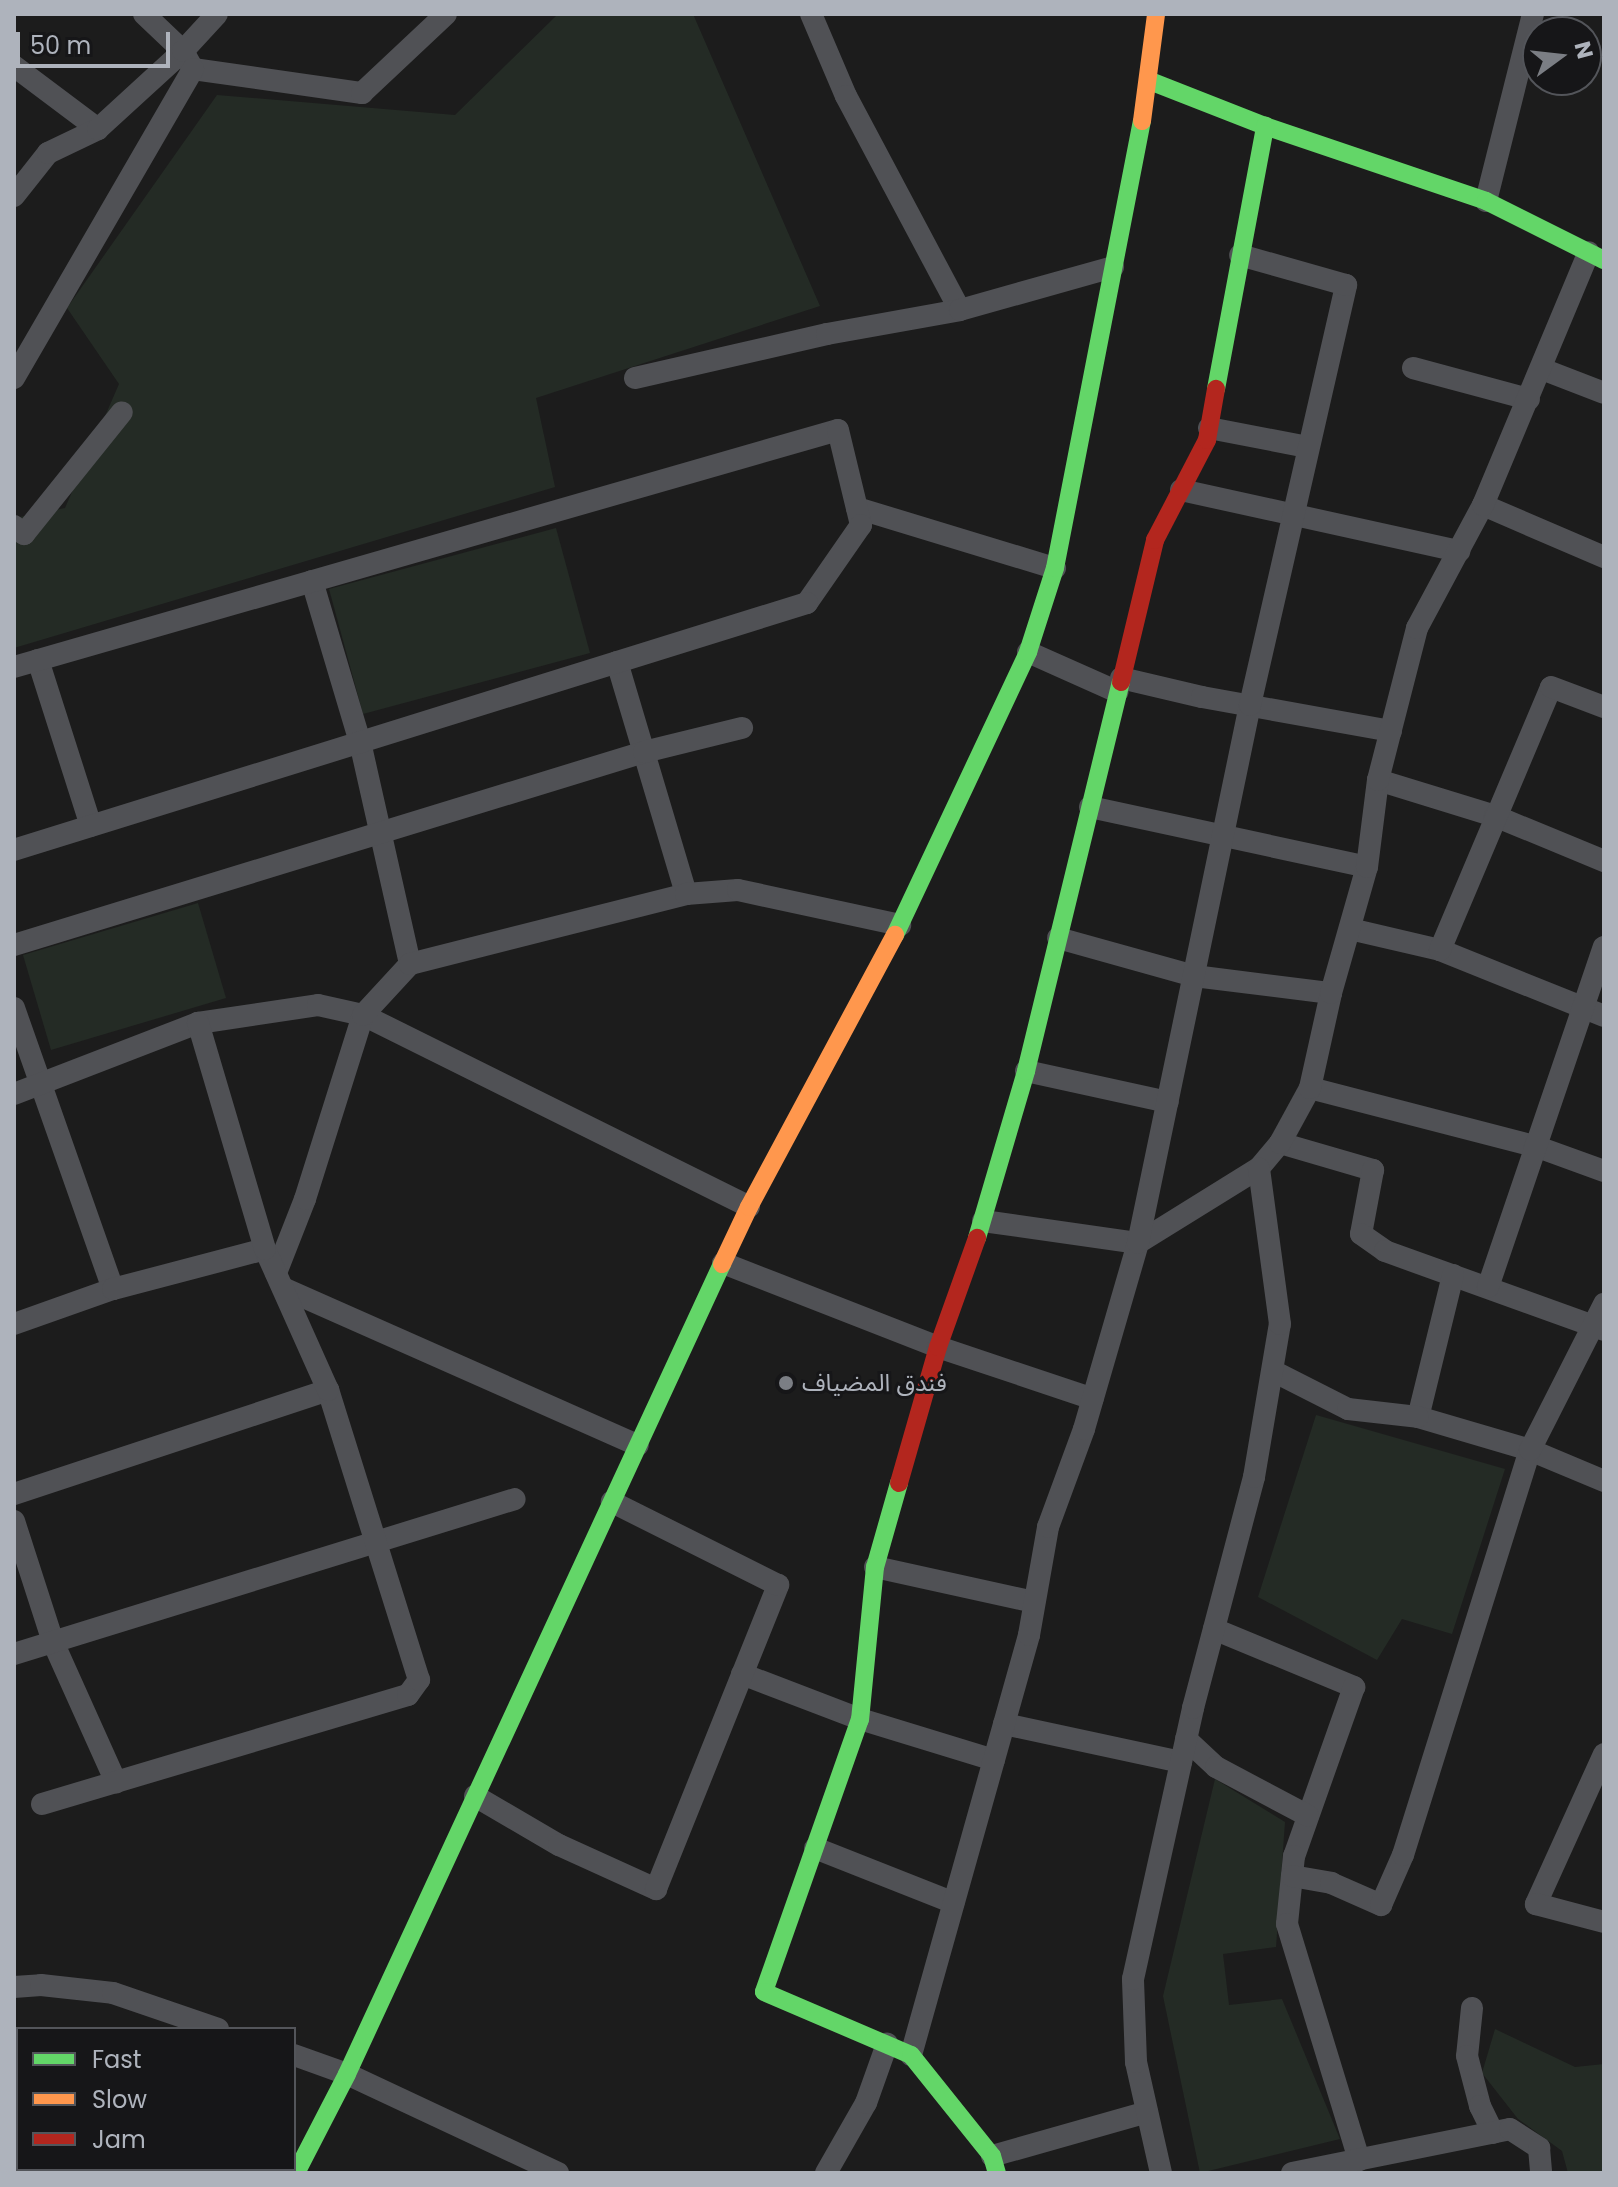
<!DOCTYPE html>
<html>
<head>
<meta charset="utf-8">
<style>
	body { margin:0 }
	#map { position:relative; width:1618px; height:2187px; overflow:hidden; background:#1c1c1c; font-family:Poppins,"Noto Sans Arabic",sans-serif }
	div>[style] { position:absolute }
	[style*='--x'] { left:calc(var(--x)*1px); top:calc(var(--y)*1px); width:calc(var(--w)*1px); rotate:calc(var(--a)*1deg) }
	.green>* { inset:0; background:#242b25 }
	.street>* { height:22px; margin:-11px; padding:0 11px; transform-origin:11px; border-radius:11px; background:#505155 }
	.fast>* { height:18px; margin:-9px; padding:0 9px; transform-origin:9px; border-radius:9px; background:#63d668 }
	.slow>* { height:18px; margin:-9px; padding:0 9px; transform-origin:9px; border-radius:9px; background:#ff974d }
	.jam>* { height:18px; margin:-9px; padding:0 9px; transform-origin:9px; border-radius:9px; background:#b3261e }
	.dots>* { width:22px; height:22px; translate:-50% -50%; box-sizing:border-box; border:4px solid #161618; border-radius:50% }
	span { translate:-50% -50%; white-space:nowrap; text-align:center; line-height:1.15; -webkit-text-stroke:6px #161618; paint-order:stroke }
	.poi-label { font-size:24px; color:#aeb3bc }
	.left { translate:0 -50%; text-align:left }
	.frame { position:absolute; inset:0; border:16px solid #aeb3bc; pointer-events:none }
	.legend { position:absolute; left:16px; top:2027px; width:280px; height:144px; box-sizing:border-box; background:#161618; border:2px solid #53555a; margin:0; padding:10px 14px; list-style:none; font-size:24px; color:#aeb3bc }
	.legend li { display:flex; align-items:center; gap:16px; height:40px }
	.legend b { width:40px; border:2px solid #53555a }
	.north { position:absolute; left:1522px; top:16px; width:80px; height:80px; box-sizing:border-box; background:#161618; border:2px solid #53555a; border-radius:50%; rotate:75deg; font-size:22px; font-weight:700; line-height:32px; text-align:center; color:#aeb3bc }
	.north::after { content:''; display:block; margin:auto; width:28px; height:36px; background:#7b7e84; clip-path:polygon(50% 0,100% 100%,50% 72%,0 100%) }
	.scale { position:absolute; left:16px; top:32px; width:154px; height:36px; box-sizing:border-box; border:4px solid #aeb3bc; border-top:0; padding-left:10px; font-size:24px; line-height:28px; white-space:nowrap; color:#aeb3bc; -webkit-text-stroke:6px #161618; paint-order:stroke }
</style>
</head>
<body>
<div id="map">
	<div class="green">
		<div style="clip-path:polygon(558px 14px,693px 14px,820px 306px,536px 398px,555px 487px,14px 648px,14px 518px,65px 508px,119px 384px,67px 308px,217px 95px,455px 115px)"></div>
		<div style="clip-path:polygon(556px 528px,590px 653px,363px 714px,329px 589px)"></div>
		<div style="clip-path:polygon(198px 903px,226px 998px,51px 1050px,23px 955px)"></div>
		<div style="clip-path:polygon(1316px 1415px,1505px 1469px,1452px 1634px,1402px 1619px,1377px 1660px,1258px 1597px)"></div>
		<div style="clip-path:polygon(1215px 1779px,1285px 1822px,1276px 1947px,1223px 1954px,1229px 2005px,1282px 1999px,1340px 2139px,1200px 2173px,1163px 1996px)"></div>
		<div style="clip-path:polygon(1495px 2029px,1575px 2067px,1604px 2064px,1604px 2173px,1568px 2173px,1562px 2151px,1518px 2119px,1482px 2073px)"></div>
	</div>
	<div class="street">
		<div style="--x:144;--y:14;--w:54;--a:43.5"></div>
		<div style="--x:183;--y:51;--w:21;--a:61"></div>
		<div style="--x:193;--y:69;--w:171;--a:8.1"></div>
		<div style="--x:362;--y:93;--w:115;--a:-43.2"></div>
		<div style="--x:811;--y:14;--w:89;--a:66.9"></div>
		<div style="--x:846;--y:96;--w:242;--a:62"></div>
		<div style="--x:14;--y:66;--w:105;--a:36.9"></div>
		<div style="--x:14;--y:196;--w:55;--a:-51.7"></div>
		<div style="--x:48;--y:153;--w:55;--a:-25.6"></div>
		<div style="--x:98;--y:129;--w:115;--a:-42.5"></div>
		<div style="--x:183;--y:51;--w:50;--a:-47.4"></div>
		<div style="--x:1486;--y:201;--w:193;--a:-75.9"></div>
		<div style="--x:1413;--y:368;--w:120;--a:15"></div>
		<div style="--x:1542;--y:369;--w:66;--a:21.2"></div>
		<div style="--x:14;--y:378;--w:357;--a:-59.9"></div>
		<div style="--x:635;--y:378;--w:197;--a:-12.9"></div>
		<div style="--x:827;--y:334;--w:135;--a:-10.2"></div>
		<div style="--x:960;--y:310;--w:159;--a:-15.7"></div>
		<div style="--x:1209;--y:428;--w:101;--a:10.9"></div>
		<div style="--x:1181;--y:490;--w:285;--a:12.4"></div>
		<div style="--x:1483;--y:505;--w:132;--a:23.3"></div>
		<div style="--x:857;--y:508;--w:207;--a:16.9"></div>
		<div style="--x:14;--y:526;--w:13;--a:39"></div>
		<div style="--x:24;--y:534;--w:156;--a:-51.2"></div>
		<div style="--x:312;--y:581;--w:168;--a:73.4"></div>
		<div style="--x:360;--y:742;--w:228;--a:77.3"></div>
		<div style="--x:1028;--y:652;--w:98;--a:24"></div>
		<div style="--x:38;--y:660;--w:174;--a:72.3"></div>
		<div style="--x:617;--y:662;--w:242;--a:73.4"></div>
		<div style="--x:14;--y:667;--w:857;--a:-16.05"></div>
		<div style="--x:838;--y:430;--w:98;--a:76.4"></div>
		<div style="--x:861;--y:525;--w:95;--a:124.7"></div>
		<div style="--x:807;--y:603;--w:831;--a:162.7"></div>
		<div style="--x:1121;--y:678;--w:83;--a:13.2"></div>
		<div style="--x:1202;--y:697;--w:192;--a:10.2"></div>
		<div style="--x:1378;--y:780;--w:122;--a:17.1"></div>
		<div style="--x:1495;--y:816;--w:118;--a:22.4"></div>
		<div style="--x:1090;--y:807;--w:283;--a:12.2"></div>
		<div style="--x:1350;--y:929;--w:92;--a:13.1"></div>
		<div style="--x:1440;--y:950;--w:177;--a:21.9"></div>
		<div style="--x:1058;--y:938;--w:141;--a:15.6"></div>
		<div style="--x:1194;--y:976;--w:138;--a:7.1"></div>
		<div style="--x:14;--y:945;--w:659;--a:-17.03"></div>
		<div style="--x:644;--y:752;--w:101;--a:-13.8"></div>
		<div style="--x:1440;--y:950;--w:285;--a:-67.1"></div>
		<div style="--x:1551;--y:687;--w:57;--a:20.7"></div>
		<div style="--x:14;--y:1008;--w:298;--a:70.6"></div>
		<div style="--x:1026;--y:1071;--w:145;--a:12.3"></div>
		<div style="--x:1310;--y:1088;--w:232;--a:14.5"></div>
		<div style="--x:1535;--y:1146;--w:73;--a:19.9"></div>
		<div style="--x:14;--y:1094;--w:197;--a:-21.1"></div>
		<div style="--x:198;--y:1023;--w:121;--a:-8.5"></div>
		<div style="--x:318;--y:1005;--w:46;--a:12.5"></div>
		<div style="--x:363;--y:1015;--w:431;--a:26.4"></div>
		<div style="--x:1280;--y:1143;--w:97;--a:16.2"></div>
		<div style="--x:1373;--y:1170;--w:65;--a:100.6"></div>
		<div style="--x:1361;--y:1234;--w:29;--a:35"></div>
		<div style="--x:1385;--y:1251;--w:233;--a:19.8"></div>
		<div style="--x:983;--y:1221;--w:157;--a:8.1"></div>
		<div style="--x:1138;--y:1243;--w:142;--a:-31.8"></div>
		<div style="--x:1259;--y:1168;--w:33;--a:-50"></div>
		<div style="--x:1280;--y:1143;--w:63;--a:-61.4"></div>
		<div style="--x:1310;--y:1088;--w:97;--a:-77.5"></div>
		<div style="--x:1331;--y:993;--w:131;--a:-74.1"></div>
		<div style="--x:1367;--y:867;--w:88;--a:-82.8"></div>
		<div style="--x:1378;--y:780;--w:157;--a:-75.6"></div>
		<div style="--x:1417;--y:628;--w:140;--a:-61.8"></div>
		<div style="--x:1483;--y:505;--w:274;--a:-67.3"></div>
		<div style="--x:723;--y:1263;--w:231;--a:21.3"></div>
		<div style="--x:938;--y:1347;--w:163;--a:18.5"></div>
		<div style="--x:276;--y:1273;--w:79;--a:-68.6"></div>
		<div style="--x:305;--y:1199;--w:193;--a:-72.5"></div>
		<div style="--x:363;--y:1015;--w:69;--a:-47.3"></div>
		<div style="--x:410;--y:964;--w:285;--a:-14.2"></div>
		<div style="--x:686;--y:894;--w:52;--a:-4.4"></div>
		<div style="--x:738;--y:890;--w:166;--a:12.2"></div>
		<div style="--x:1453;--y:1275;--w:146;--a:103.8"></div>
		<div style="--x:1418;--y:1417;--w:117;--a:16.4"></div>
		<div style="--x:1530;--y:1450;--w:80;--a:22.7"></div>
		<div style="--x:1488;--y:1287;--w:359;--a:-71.2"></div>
		<div style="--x:283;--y:1288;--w:388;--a:23.9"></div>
		<div style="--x:14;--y:1324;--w:105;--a:-19.5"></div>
		<div style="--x:113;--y:1289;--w:157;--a:-14.7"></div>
		<div style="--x:1273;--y:1371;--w:84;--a:26.9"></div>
		<div style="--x:1348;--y:1409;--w:70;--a:6.5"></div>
		<div style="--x:14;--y:1494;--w:331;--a:-18.3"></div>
		<div style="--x:14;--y:1521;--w:127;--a:72.1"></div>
		<div style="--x:53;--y:1642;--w:154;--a:65.8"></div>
		<div style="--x:875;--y:1567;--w:163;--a:12.4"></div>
		<div style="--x:1214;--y:1629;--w:152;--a:22.5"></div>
		<div style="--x:1354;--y:1687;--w:179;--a:109.5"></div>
		<div style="--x:1294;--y:1856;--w:68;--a:95.9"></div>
		<div style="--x:1287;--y:1924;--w:247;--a:73"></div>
		<div style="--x:14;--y:1654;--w:524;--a:-17.19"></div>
		<div style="--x:742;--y:1674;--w:126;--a:20.9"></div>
		<div style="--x:860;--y:1719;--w:140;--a:17"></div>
		<div style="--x:1004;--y:1724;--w:181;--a:12.1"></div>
		<div style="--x:1186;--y:1739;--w:41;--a:43"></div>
		<div style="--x:1216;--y:1767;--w:104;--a:28"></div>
		<div style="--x:1604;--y:1754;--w:165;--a:114.4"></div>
		<div style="--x:1536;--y:1904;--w:70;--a:14.8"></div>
		<div style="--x:475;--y:1796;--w:97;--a:30.3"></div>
		<div style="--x:559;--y:1845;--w:107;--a:24.4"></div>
		<div style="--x:656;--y:1889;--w:328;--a:-68.1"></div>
		<div style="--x:778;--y:1585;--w:186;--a:-153.4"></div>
		<div style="--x:42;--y:1804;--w:382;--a:-16.6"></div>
		<div style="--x:408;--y:1695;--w:19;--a:-54"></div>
		<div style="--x:419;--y:1680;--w:304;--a:-107.4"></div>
		<div style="--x:328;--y:1390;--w:154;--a:-114.1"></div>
		<div style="--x:265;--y:1249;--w:236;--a:-106.5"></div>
		<div style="--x:815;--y:1848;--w:149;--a:21.6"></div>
		<div style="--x:1292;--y:1876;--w:40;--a:10"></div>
		<div style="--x:1331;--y:1883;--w:55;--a:23.7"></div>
		<div style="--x:1381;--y:1905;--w:55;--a:-66.3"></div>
		<div style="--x:1403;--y:1855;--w:424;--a:-72.6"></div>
		<div style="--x:1530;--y:1450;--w:164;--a:-63.1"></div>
		<div style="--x:14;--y:1987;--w:27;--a:-4"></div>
		<div style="--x:41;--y:1985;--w:72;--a:6.3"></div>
		<div style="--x:113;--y:1993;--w:111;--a:18.9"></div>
		<div style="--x:1472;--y:2008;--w:48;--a:95.9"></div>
		<div style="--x:1467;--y:2056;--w:52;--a:75.4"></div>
		<div style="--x:1480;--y:2106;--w:30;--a:64"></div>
		<div style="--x:294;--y:2055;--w:56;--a:19.7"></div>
		<div style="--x:347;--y:2074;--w:233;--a:25.1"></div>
		<div style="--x:911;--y:2055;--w:436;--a:-74.3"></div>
		<div style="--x:1029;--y:1635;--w:110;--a:-80"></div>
		<div style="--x:1048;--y:1527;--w:104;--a:-69.8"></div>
		<div style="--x:1084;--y:1429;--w:194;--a:-73.8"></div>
		<div style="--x:1138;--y:1243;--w:550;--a:-78.24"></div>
		<div style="--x:1250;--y:705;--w:431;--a:-77.1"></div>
		<div style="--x:1346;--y:285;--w:110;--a:-164.2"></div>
		<div style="--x:992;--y:2156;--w:161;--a:-15.8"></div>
		<div style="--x:826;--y:2173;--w:81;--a:-60.3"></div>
		<div style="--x:866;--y:2103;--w:63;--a:-70.4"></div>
		<div style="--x:1161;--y:2173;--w:114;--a:-102.7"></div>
		<div style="--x:1136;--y:2062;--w:83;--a:-92.1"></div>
		<div style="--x:1133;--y:1979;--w:278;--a:-77.5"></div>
		<div style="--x:1193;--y:1708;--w:239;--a:-75.2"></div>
		<div style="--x:1254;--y:1477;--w:155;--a:-80.4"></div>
		<div style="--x:1280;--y:1324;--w:157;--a:-97.7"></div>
		<div style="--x:1292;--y:2173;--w:222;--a:-11.4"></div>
		<div style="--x:1510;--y:2129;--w:35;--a:33"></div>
		<div style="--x:1539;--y:2148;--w:25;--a:85"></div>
	</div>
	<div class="fast">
		<div style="--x:1150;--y:81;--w:123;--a:21.4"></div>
		<div style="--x:1265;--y:126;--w:233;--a:18.7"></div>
		<div style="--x:1486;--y:201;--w:132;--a:26.6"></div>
		<div style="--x:1216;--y:389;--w:268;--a:-79.4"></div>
		<div style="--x:895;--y:935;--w:313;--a:-64.8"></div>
		<div style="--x:1028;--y:652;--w:88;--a:-72.2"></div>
		<div style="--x:1055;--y:568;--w:455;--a:-79"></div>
		<div style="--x:977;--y:1238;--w:174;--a:-73.6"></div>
		<div style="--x:1026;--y:1071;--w:400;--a:-76.3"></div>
		<div style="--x:899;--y:1483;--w:87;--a:105.9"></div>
		<div style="--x:875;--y:1567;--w:153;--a:95.6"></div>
		<div style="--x:860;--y:1719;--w:289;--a:109.4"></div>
		<div style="--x:764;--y:1992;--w:160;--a:23.2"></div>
		<div style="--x:911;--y:2055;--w:129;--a:51.3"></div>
		<div style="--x:992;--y:2156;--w:18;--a:74"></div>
		<div style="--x:296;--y:2173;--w:111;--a:-62.7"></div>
		<div style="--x:347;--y:2074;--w:893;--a:-65.16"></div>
	</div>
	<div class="slow">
		<div style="--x:1142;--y:121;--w:108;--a:-82.5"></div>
		<div style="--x:722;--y:1264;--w:63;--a:-64.7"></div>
		<div style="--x:749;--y:1207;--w:309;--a:-61.8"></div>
	</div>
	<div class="jam">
		<div style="--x:1121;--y:682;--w:146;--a:-76.5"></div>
		<div style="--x:1155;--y:540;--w:113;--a:-62.5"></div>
		<div style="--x:1207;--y:440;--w:52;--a:-80"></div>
		<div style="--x:899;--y:1483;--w:141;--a:-74"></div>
		<div style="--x:938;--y:1347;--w:116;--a:-70.3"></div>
	</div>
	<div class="dots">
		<div style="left:786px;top:1383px;background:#7b7e84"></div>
	</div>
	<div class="poi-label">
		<span class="left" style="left:802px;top:1383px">فندق المضياف</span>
	</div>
	<div class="frame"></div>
	<ul class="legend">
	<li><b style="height:10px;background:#63d668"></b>Fast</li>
	<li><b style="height:10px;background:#ff974d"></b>Slow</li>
	<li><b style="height:10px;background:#b3261e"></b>Jam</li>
	</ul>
	<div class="north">N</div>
	<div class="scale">50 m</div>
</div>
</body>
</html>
